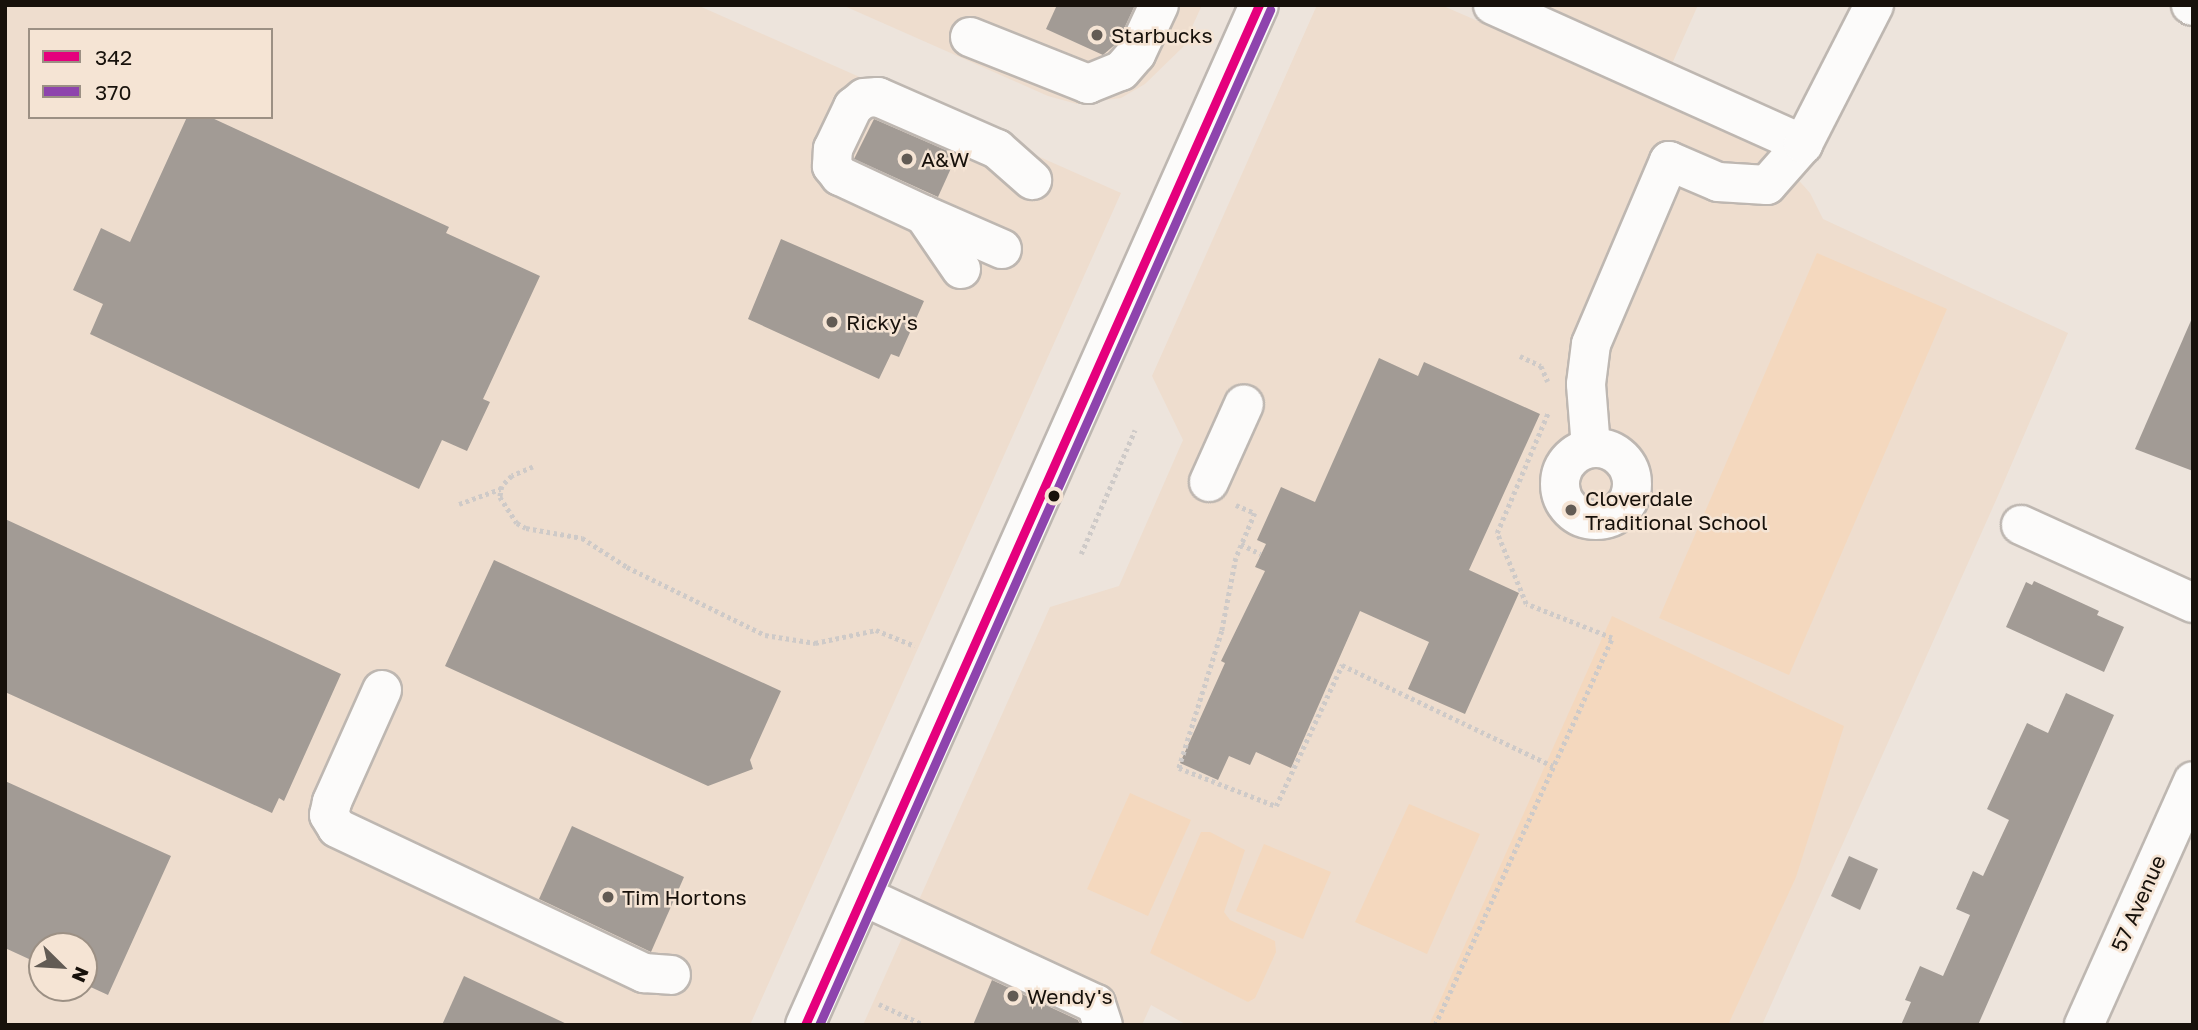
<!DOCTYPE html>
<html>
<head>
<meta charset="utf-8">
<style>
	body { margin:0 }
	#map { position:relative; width:2198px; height:1030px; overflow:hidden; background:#ede4dc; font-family:"Golos Text",sans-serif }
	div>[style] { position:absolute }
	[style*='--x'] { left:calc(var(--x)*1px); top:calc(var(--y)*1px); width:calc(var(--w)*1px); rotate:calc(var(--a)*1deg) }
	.built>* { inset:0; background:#eeddce }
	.green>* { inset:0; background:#f4d8be }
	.building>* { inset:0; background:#a29b95 }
	.path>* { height:4.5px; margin-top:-2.25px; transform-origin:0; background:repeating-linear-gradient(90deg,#cecac8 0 3.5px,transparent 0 7px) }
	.roads { filter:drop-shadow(2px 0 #beb7b1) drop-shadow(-2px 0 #beb7b1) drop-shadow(0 2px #beb7b1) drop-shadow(0 -2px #beb7b1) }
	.minor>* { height:38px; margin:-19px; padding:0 19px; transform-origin:19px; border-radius:19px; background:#fcfbfa }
	.minor>.ring { margin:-19px; padding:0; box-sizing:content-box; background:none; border:38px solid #fcfbfa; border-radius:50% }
	.highway>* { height:38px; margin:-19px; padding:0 19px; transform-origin:19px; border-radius:19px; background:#fcfbfa }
	.bus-1>* { height:9px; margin:-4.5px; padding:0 4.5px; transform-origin:4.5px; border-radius:4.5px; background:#e5007d }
	.bus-2>* { height:9px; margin:-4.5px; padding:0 4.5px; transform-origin:4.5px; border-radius:4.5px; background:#8e44ad }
	.dots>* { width:19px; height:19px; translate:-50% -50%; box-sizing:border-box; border:4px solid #f5e4d4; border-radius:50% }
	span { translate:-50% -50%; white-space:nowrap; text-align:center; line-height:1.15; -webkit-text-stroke:5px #f5e4d4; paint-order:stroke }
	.poi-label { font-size:21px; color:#17110b }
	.left { translate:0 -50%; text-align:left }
	.street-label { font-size:21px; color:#17110b }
	.frame { position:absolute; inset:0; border:7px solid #17110b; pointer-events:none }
	.legend { position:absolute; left:28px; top:28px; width:245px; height:91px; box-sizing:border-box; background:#f5e4d4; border:2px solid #9c9084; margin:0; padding:9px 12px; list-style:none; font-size:21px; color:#17110b }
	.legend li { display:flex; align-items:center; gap:14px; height:35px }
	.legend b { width:35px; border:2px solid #9c9084 }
	.north { position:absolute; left:28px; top:932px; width:70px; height:70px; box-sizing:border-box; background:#f5e4d4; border:2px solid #9c9084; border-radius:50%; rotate:114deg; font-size:19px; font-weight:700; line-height:28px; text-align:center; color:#17110b }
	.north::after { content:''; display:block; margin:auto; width:24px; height:32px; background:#625b54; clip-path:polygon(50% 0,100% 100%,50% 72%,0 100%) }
</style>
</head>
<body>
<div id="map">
	<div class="built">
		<div style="clip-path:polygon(evenodd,5px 5px,697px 5px,1121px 193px,750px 1025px,5px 1025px,5px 5px,30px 30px,271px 30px,271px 117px,30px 117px,30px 30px,5px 5px,42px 946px,84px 946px,84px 988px,42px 988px,42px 946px)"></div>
		<div style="clip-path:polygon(842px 5px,1202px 5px,1183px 47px,1145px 84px,1121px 98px,1077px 104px,1048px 96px)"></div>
		<div style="clip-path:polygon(1317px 5px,1441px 5px,1771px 149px,1810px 193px,1823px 219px,2068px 333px,1997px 498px,1762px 1025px,1187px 1025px,1151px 1005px,1142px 1025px,863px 1025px,1050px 607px,1119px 586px,1183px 440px,1152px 376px)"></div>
		<div style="clip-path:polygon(1534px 5px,1698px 5px,1671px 66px)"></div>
	</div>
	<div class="green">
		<div style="clip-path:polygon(1817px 253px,1947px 309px,1789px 675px,1659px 618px)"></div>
		<div style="clip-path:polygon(1612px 616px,1844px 726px,1796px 877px,1728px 1025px,1429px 1025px)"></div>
		<div style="clip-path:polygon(1130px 793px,1191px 820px,1148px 916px,1087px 889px)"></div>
		<div style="clip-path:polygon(1409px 804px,1480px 834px,1427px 954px,1355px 922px)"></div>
		<div style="clip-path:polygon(1201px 832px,1210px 832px,1245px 850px,1224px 912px,1230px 920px,1275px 941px,1276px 952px,1255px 998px,1248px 1002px,1150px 953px)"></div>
		<div style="clip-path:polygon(1264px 844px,1331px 872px,1303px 939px,1236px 911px)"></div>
	</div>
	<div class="building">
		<div style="clip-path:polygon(1057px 5px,1135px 5px,1118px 42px,1103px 55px,1046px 29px)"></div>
		<div style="clip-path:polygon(187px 117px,210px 117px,449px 227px,446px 233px,540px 276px,483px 399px,490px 402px,467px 451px,442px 440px,419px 489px,90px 334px,103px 304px,73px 290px,101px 228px,130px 242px)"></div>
		<div style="clip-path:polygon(874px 119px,957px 155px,938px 197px,854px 159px)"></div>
		<div style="clip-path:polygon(781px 239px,924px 301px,899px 357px,891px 354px,879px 379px,748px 319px)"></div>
		<div style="clip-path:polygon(2193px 316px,2193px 471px,2135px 449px)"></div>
		<div style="clip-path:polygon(1379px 358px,1418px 376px,1424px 362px,1540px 414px,1469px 570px,1519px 593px,1465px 714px,1408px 689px,1429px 642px,1360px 611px,1291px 768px,1256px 752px,1250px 765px,1229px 756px,1218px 780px,1180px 763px,1225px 663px,1221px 661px,1265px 571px,1255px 567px,1266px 544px,1257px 540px,1281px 487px,1315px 502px)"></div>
		<div style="clip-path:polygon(5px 519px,341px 674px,284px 801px,279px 798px,272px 813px,5px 692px)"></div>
		<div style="clip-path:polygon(494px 560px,781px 691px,750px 760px,753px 769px,708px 786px,445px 666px)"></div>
		<div style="clip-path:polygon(2034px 581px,2099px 611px,2097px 615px,2124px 627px,2104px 672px,2006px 627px,2026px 582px,2032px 585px)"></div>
		<div style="clip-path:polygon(2066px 693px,2114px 715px,1978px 1025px,1901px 1025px,1911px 1002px,1905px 1000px,1920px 966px,1943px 976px,1970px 915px,1956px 909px,1973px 871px,1983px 876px,2009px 820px,1987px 809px,2027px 723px,2048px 733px)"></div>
		<div style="clip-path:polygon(5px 781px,171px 856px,108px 995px,84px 984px,84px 946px,42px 946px,42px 965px,5px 948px)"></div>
		<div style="clip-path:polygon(572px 826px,684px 877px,651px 952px,539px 899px)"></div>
		<div style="clip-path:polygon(1849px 856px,1878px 869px,1860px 910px,1831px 896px)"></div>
		<div style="clip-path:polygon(464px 976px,569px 1025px,442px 1025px)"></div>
		<div style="clip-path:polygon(992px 980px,1078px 1020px,1080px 1025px,973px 1025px)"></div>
	</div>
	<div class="path">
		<div style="--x:1520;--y:356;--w:23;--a:25"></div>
		<div style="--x:1541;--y:366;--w:17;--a:66"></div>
		<div style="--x:533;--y:467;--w:23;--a:157"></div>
		<div style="--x:512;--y:476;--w:14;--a:135"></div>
		<div style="--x:502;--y:486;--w:11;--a:100"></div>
		<div style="--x:500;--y:497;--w:31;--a:57"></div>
		<div style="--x:517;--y:523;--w:10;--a:29"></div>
		<div style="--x:526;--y:528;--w:57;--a:10.1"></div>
		<div style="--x:582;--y:538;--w:54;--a:32.8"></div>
		<div style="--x:627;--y:567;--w:154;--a:26.2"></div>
		<div style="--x:765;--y:635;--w:51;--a:9.1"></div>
		<div style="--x:815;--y:643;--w:62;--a:-12"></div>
		<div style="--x:876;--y:630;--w:42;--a:22.3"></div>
		<div style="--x:459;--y:504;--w:44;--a:-20.1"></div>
		<div style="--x:1236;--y:505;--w:21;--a:23"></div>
		<div style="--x:1255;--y:513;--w:49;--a:112.9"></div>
		<div style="--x:1236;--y:558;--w:74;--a:100.9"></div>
		<div style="--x:1222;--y:631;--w:144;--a:107.4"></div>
		<div style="--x:1179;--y:768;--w:104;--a:21.4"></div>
		<div style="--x:1276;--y:806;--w:156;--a:-64.9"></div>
		<div style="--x:1342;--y:665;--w:234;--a:25.6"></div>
		<div style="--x:1241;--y:544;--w:22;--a:27"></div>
		<div style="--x:1081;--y:554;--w:135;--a:-66.5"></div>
		<div style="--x:879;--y:1004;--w:50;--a:25"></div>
		<div style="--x:1435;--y:1025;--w:426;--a:-65.4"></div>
		<div style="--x:1612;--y:638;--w:92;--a:-158.4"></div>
		<div style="--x:1526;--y:604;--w:77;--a:-112.2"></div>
		<div style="--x:1497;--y:533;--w:130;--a:-67"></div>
	</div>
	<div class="roads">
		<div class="minor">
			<div style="--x:1493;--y:5;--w:340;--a:24.2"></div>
			<div style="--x:2191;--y:5;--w:2;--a:27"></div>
			<div style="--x:970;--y:37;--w:127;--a:21.7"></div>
			<div style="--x:1088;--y:84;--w:35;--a:-22"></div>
			<div style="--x:1121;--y:71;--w:23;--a:-49"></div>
			<div style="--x:1136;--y:54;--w:54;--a:-64.9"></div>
			<div style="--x:924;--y:215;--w:85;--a:23.6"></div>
			<div style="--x:961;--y:269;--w:65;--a:-124.4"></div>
			<div style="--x:924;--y:215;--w:93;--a:-155.1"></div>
			<div style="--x:840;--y:176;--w:13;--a:-129"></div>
			<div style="--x:832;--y:166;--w:17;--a:-87"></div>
			<div style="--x:833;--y:149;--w:47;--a:-64.5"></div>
			<div style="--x:853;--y:107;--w:14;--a:-39"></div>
			<div style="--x:864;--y:98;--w:14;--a:-4"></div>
			<div style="--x:878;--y:97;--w:130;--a:23.6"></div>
			<div style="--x:997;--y:149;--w:47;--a:41.5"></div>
			<div class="ring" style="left:1560px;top:448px;width:34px;height:34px"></div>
			<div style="--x:1591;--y:448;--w:64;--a:-94.5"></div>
			<div style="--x:1586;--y:384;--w:40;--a:-82.9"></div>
			<div style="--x:1591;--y:344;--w:199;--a:-66.9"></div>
			<div style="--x:1669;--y:161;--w:53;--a:23.2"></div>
			<div style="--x:1718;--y:182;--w:49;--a:3.5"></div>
			<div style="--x:1767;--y:185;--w:55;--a:-48.7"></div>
			<div style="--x:1803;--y:144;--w:156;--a:-62.9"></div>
			<div style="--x:1209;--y:482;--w:85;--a:-65.8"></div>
			<div style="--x:2021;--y:525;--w:189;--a:24.4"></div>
			<div style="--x:382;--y:690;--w:123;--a:114.1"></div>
			<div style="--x:332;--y:802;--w:13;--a:103"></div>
			<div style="--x:329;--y:815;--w:15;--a:58"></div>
			<div style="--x:337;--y:828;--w:340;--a:25.3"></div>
			<div style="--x:644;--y:973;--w:27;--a:4"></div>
			<div style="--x:863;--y:896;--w:257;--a:24.9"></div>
			<div style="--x:1096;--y:1004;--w:22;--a:72"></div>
			<div style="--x:2084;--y:1025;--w:267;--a:-65.9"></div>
		</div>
		<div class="highway">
			<div style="--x:805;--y:1025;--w:1116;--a:-66.01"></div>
		</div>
	</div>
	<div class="bus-1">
		<div style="--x:805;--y:1025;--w:1116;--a:-66.01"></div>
	</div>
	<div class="bus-2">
		<div style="--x:819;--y:1025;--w:1111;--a:-66.04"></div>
	</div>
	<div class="dots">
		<div style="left:1097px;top:35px;background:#625b54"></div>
		<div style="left:907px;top:159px;background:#625b54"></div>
		<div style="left:832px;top:322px;background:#625b54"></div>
		<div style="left:1054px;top:496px;background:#17110b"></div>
		<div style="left:1571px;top:510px;background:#625b54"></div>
		<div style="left:608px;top:897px;background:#625b54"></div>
		<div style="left:1013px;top:996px;background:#625b54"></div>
	</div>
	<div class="poi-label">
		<span class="left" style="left:1111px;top:35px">Starbucks</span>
		<span class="left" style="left:921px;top:159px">A&amp;W</span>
		<span class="left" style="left:846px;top:322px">Ricky's</span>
		<span class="left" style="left:1585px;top:510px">Cloverdale<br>Traditional School</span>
		<span class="left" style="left:622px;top:897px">Tim Hortons</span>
		<span class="left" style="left:1027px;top:996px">Wendy's</span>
	</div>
	<div class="street-label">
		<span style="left:2138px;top:903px;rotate:-66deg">57 Avenue</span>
	</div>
	<div class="frame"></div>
	<ul class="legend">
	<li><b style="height:9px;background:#e5007d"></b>342</li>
	<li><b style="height:9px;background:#8e44ad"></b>370</li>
	</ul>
	<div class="north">N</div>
</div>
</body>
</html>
